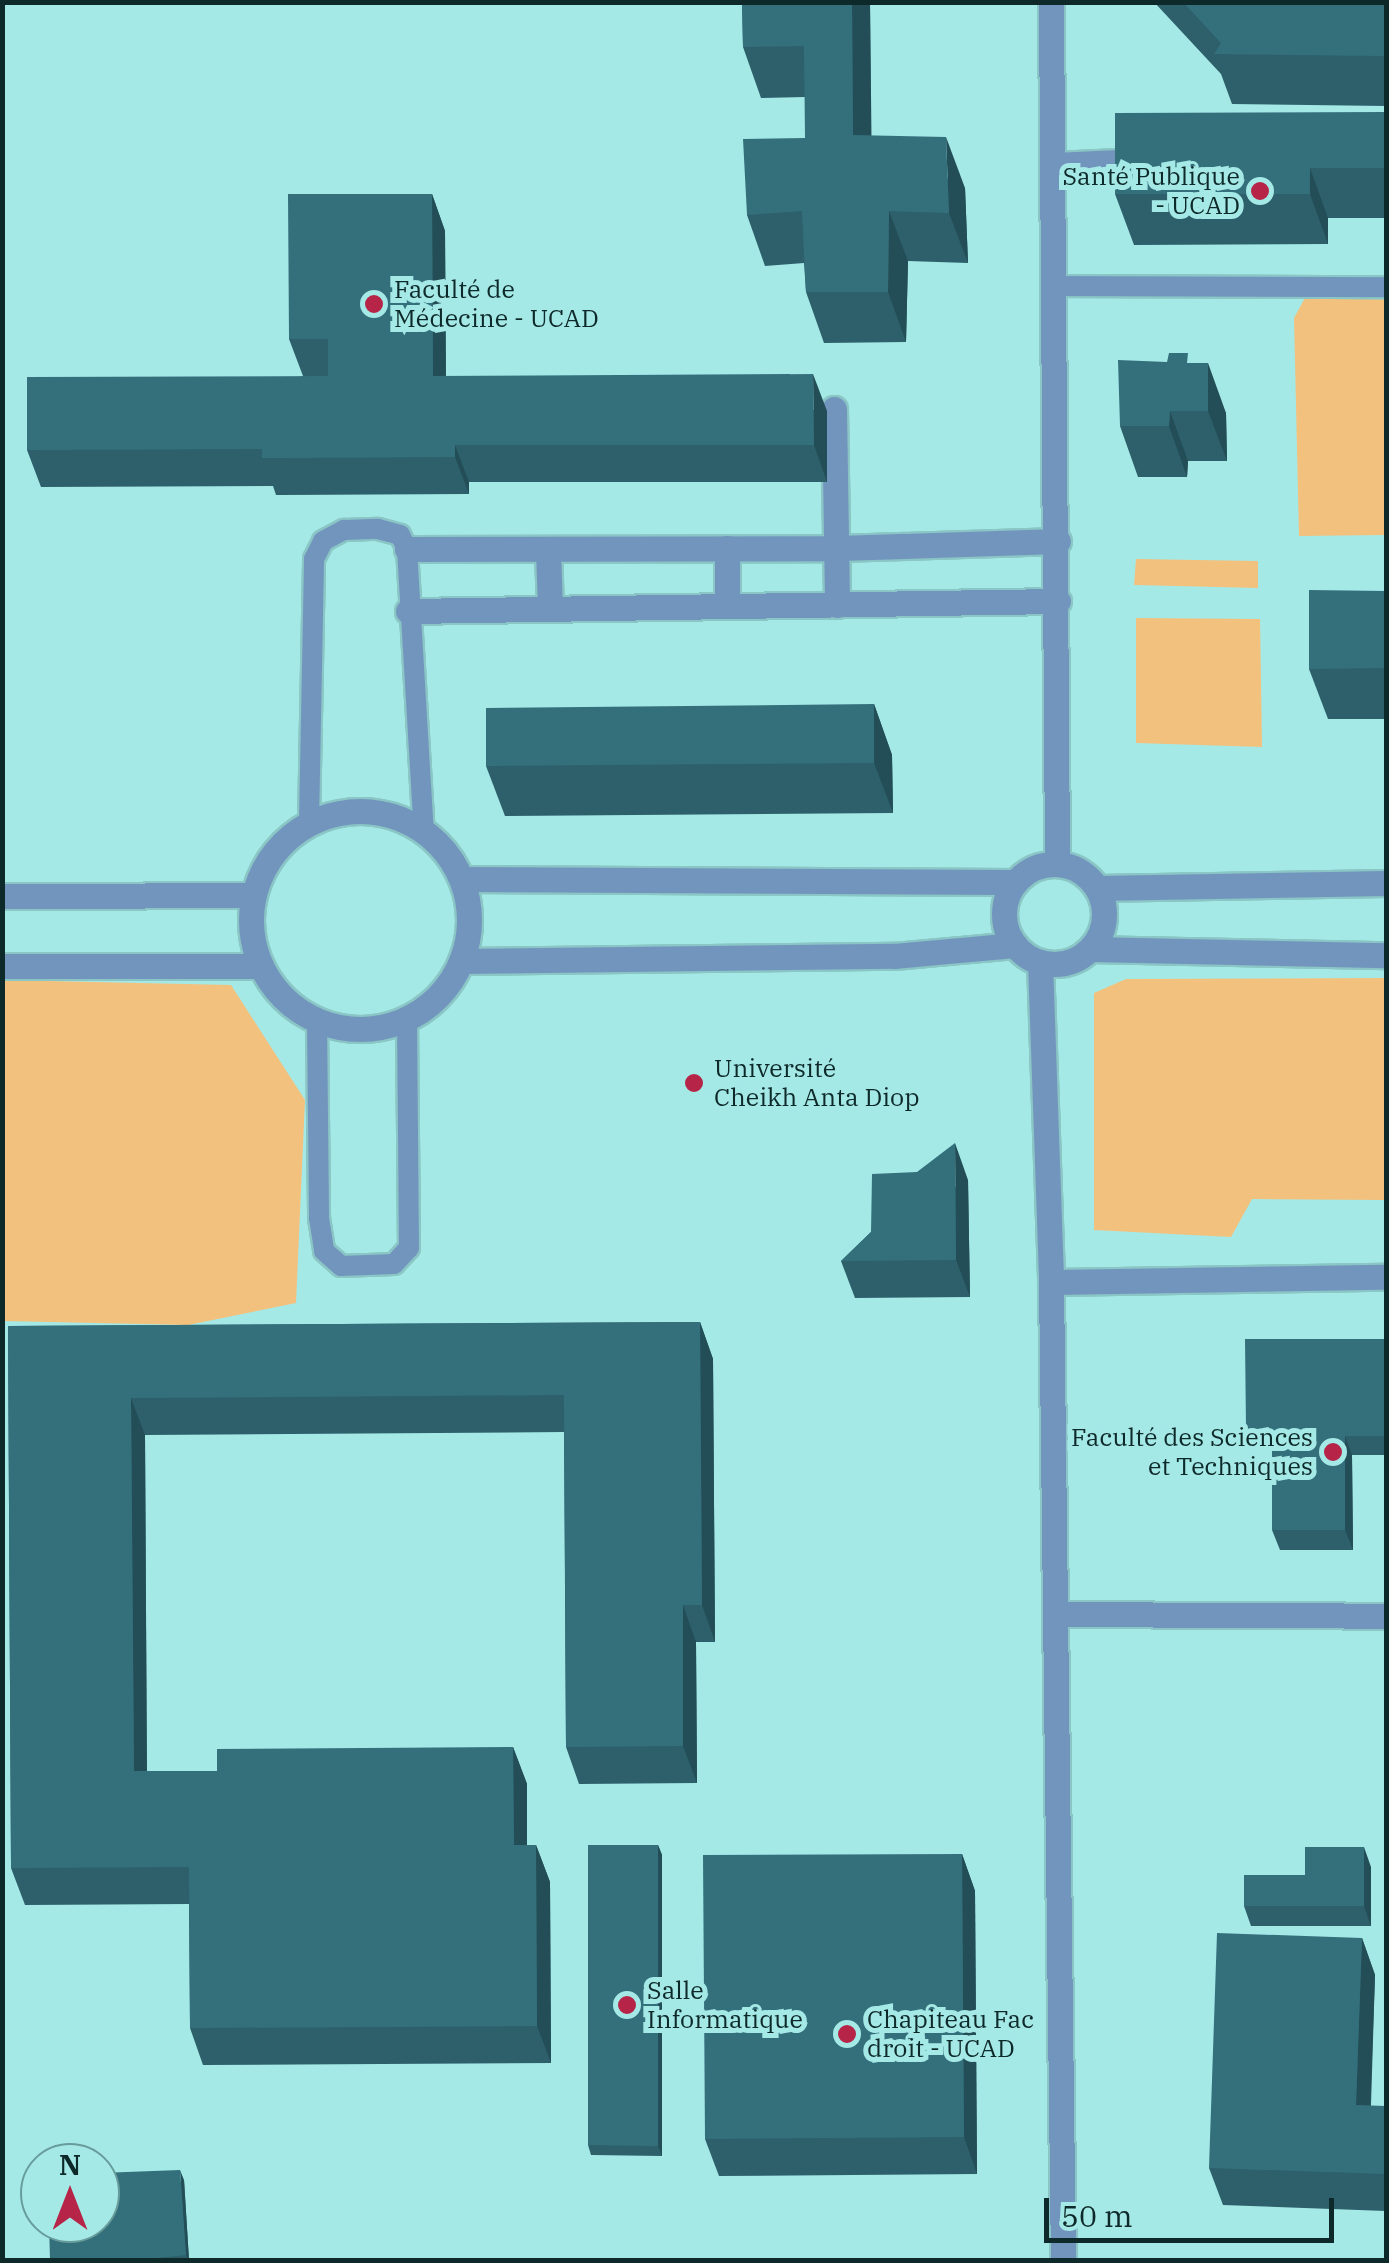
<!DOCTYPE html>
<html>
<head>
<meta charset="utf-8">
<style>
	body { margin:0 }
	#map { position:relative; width:1389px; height:2263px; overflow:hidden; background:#a5e9e7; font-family:"IBM Plex Serif",serif }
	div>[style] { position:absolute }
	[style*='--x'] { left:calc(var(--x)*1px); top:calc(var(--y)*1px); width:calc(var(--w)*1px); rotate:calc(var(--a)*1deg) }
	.green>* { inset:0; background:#f3c17e }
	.roads { filter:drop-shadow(2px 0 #8ac6c5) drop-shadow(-2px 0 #8ac6c5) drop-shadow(0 2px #8ac6c5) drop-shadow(0 -2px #8ac6c5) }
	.service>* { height:20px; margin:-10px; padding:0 10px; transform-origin:10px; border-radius:10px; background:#7295be }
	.pedestrian>* { height:25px; margin:-12.5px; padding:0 12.5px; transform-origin:12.5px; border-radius:12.5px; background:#7295be }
	.minor>* { height:25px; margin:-12.5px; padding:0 12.5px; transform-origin:12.5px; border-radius:12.5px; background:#7295be }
	.minor>.ring { margin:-12.5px; padding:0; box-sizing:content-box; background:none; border:25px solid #7295be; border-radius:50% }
	.wall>* { inset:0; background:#2d606b }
	.shaded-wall>* { inset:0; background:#244e57 }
	.building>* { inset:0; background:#34707c }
	.dots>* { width:28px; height:28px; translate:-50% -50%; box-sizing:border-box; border:5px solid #a5e9e7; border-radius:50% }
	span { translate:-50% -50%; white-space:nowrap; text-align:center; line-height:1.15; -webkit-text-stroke:10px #a5e9e7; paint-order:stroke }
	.poi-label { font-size:25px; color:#0d2929 }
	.right { translate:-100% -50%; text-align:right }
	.left { translate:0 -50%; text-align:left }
	.frame { position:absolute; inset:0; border:5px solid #0d2929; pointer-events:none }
	.north { position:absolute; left:20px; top:2143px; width:100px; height:100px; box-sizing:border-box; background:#a5e9e7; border:2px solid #689c9b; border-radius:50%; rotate:0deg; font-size:28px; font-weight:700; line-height:40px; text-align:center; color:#0d2929 }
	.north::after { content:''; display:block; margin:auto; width:35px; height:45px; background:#b62447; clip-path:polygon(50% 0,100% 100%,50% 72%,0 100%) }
	.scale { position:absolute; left:1044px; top:2198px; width:290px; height:45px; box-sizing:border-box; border:5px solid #0d2929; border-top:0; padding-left:12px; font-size:30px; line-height:35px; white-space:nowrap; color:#0d2929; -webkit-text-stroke:8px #a5e9e7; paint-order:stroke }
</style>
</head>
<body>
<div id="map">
	<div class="green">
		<div style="clip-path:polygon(1306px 296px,1386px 297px,1386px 535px,1299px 536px,1294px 318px)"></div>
		<div style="clip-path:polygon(1136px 559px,1258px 561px,1258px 588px,1134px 585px)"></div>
		<div style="clip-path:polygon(1136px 618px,1260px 619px,1262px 747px,1136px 743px)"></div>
		<div style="clip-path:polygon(1386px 978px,1386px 1200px,1252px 1199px,1231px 1237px,1094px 1230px,1094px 993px,1126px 979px)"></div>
		<div style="clip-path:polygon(3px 980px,231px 985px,305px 1100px,296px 1303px,188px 1325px,3px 1321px)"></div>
	</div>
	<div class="roads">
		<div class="service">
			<div style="--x:1054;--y:163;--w:86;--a:-2.7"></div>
			<div style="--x:1056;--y:286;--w:330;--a:0.2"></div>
			<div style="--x:309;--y:823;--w:264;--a:-88.9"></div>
			<div style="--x:314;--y:559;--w:20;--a:-63"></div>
			<div style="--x:323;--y:541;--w:24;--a:-28"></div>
			<div style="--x:344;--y:530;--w:34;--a:-2"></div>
			<div style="--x:378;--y:529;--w:23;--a:15"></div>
			<div style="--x:400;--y:535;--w:16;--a:63"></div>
			<div style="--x:407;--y:549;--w:283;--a:86.6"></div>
			<div style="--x:317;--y:1020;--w:198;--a:89.4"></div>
			<div style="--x:319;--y:1218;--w:33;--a:81"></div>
			<div style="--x:324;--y:1251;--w:23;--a:41"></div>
			<div style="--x:341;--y:1266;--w:53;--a:-2.2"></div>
			<div style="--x:394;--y:1264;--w:22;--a:-47"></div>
			<div style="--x:409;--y:1248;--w:230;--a:-90.5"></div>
		</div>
		<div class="pedestrian">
			<div style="--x:834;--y:409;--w:196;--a:89.1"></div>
			<div style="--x:727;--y:548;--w:58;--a:90"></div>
			<div style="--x:407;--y:549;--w:431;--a:-0.1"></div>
			<div style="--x:838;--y:548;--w:220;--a:-1.8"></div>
			<div style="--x:548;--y:551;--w:57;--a:88"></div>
			<div style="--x:408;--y:611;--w:650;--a:-0.88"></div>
		</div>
		<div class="minor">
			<div style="--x:1051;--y:2;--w:861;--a:89.6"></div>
			<div class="ring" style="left:251px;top:811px;width:193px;height:193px"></div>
			<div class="ring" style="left:1004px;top:864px;width:75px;height:75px"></div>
			<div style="--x:462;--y:879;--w:552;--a:0.31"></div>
			<div style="--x:1097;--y:888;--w:289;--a:-1"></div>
			<div style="--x:2;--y:896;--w:251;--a:-0.2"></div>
			<div style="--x:1091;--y:949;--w:295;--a:1.2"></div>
			<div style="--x:461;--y:961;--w:433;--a:-0.7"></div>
			<div style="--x:894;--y:956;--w:121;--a:-5.2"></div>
			<div style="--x:1040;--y:962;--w:320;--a:88"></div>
			<div style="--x:1051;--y:1282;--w:978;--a:89.3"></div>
			<div style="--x:2;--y:966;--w:259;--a:0"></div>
			<div style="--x:1051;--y:1282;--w:335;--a:-0.9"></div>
			<div style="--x:1055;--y:1614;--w:331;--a:0.3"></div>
		</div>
	</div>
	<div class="wall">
		<div style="clip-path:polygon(742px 2px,870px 2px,871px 136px,965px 188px,968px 263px,908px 261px,906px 342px,824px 343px,806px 292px,804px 263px,765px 266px,747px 215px,805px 138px,805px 97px,761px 98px,743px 47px)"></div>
		<div style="clip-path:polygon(1154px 2px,1386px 2px,1386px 106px,1232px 104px,1221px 74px)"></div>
		<div style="clip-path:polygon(1386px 112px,1386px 218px,1328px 218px,1328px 244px,1134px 245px,1115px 194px)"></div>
		<div style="clip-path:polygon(432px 194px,445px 231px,446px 376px,827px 411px,827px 482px,469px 482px,469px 494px,276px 495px,273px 486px,41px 487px,27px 450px,303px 376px,289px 339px)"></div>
		<div style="clip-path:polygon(1192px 363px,1226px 413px,1227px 461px,1188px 461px,1187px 477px,1138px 477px,1120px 426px)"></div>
		<div style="clip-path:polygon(1386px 591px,1386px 719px,1328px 719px,1309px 669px)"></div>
		<div style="clip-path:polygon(874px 704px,892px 755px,893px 813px,505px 816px,486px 766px)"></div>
		<div style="clip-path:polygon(968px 1180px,970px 1297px,855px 1298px,841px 1261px,871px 1232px)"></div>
		<div style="clip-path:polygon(700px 1322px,713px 1359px,715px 1642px,696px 1642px,697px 1783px,579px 1784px,566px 1747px,564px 1432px,145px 1435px,147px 1771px,217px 1771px,513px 1747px,527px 1784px,527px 1845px,536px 1845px,550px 1882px,551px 2063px,203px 2065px,190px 2028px,189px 1904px,25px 1905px,11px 1868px,8px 1326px)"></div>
		<div style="clip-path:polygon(1386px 1339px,1386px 1455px,1352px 1455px,1353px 1550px,1280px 1550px,1272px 1530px,1272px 1448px,1253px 1448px,1246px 1429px)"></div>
		<div style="clip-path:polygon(658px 1845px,662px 1855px,662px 2156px,591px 2155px,588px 2145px)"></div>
		<div style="clip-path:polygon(962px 1854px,975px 1891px,977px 2174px,719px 2176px,705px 2139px)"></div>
		<div style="clip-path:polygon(1371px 1867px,1371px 1926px,1251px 1926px,1244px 1906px)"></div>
		<div style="clip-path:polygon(1362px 1938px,1375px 1975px,1371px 2106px,1386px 2106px,1386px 2211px,1223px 2205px,1209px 2168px)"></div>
		<div style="clip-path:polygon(184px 2180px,189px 2260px,50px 2260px,100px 2223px)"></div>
	</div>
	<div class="shaded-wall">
		<div style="clip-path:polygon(852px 2px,870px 2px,872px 186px,853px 135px)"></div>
		<div style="clip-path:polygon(946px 137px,965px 188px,968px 263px,949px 213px)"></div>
		<div style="clip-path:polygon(1310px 168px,1328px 218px,1328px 244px,1310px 194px)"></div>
		<div style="clip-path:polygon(432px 194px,445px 231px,446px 413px,433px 376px)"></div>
		<div style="clip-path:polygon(889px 211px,908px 261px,906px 342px,888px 292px)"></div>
		<div style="clip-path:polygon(1208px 363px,1226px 413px,1227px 461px,1208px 411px)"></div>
		<div style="clip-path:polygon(813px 374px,827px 411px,827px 482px,814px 445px)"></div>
		<div style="clip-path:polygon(1170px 411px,1188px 461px,1187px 477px,1169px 426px)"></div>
		<div style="clip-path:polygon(455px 445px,469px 482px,469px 494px,455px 457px)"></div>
		<div style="clip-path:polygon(874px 704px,892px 755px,893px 813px,874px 763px)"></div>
		<div style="clip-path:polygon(955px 1143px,968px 1180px,970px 1297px,956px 1260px)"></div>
		<div style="clip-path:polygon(700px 1322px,713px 1359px,715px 1642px,702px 1605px)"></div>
		<div style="clip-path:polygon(131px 1398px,145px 1435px,147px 1809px,134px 1771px)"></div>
		<div style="clip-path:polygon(1345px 1436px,1352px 1455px,1353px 1550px,1345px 1530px)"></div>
		<div style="clip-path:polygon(683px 1605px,696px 1642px,697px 1783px,683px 1746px)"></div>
		<div style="clip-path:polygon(513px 1747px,527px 1784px,527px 1882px,514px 1845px)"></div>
		<div style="clip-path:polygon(536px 1845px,550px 1882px,551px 2063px,537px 2026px)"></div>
		<div style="clip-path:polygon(658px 1845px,662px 1855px,662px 2156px,658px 2146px)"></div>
		<div style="clip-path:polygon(1364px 1847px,1371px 1867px,1371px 1926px,1364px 1906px)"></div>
		<div style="clip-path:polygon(962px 1854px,975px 1891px,977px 2174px,964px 2137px)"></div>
		<div style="clip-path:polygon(1362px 1938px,1375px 1975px,1369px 2142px,1356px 2105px)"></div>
		<div style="clip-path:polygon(180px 2170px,184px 2180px,189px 2260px,188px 2260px,186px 2255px)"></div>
	</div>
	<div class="building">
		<div style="clip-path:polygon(742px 2px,852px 2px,853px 135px,946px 137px,949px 213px,889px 211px,888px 292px,806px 292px,802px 211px,747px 215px,743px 139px,805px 138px,804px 46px,743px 47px)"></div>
		<div style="clip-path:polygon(1183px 2px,1386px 2px,1386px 56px,1214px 54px,1221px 43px)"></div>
		<div style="clip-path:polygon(1386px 112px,1386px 168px,1310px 168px,1310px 194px,1115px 194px,1115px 113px)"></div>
		<div style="clip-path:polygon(288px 194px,432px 194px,433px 376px,813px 374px,814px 445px,455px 445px,455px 457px,262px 458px,262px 449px,27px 450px,27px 377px,328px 376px,328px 339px,289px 339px)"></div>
		<div style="clip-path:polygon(1169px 353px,1188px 353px,1187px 363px,1208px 363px,1208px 411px,1170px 411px,1169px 426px,1120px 426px,1118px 360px,1167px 362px)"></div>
		<div style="clip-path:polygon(1309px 590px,1386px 591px,1386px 668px,1309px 669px)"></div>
		<div style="clip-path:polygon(874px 704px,874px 763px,486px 766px,486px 708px)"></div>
		<div style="clip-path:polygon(955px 1143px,956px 1260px,841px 1261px,871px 1232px,872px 1174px,917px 1172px)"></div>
		<div style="clip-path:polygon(700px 1322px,702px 1605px,683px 1605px,683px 1746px,566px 1747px,564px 1395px,131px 1398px,134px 1771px,217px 1771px,217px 1749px,513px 1747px,514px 1845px,536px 1845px,537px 2026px,190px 2028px,189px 1867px,11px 1868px,8px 1326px)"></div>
		<div style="clip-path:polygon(1245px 1339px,1386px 1339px,1386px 1436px,1345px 1436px,1345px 1530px,1272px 1530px,1272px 1429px,1246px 1429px)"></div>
		<div style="clip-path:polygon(588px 1845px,658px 1845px,658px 2146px,588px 2145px)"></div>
		<div style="clip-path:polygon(1305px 1847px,1364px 1847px,1364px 1906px,1244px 1906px,1244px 1875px,1305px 1875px)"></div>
		<div style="clip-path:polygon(962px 1854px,964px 2137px,705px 2139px,703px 1855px)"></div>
		<div style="clip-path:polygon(1217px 1933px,1362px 1938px,1356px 2105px,1386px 2106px,1386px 2174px,1209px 2168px)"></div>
		<div style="clip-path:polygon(180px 2170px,186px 2255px,138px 2260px,50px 2260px,49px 2223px,100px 2223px,100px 2173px)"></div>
	</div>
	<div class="dots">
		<div style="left:1260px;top:191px;background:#b62447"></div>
		<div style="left:374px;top:304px;background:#b62447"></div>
		<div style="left:694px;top:1083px;background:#b62447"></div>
		<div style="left:1333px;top:1452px;background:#b62447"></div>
		<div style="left:627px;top:2005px;background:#b62447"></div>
		<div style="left:847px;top:2034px;background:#b62447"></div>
	</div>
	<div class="poi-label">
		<span class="right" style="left:1240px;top:191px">Santé Publique<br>- UCAD</span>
		<span class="left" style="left:394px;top:304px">Faculté de<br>Médecine - UCAD</span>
		<span class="left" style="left:714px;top:1083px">Université<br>Cheikh Anta Diop</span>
		<span class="right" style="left:1313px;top:1452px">Faculté des Sciences<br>et Techniques</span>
		<span class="left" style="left:647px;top:2005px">Salle<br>Informatique</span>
		<span class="left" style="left:867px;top:2034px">Chapiteau Fac<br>droit - UCAD</span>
	</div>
	<div class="frame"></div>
	<div class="north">N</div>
	<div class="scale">50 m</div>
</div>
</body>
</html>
